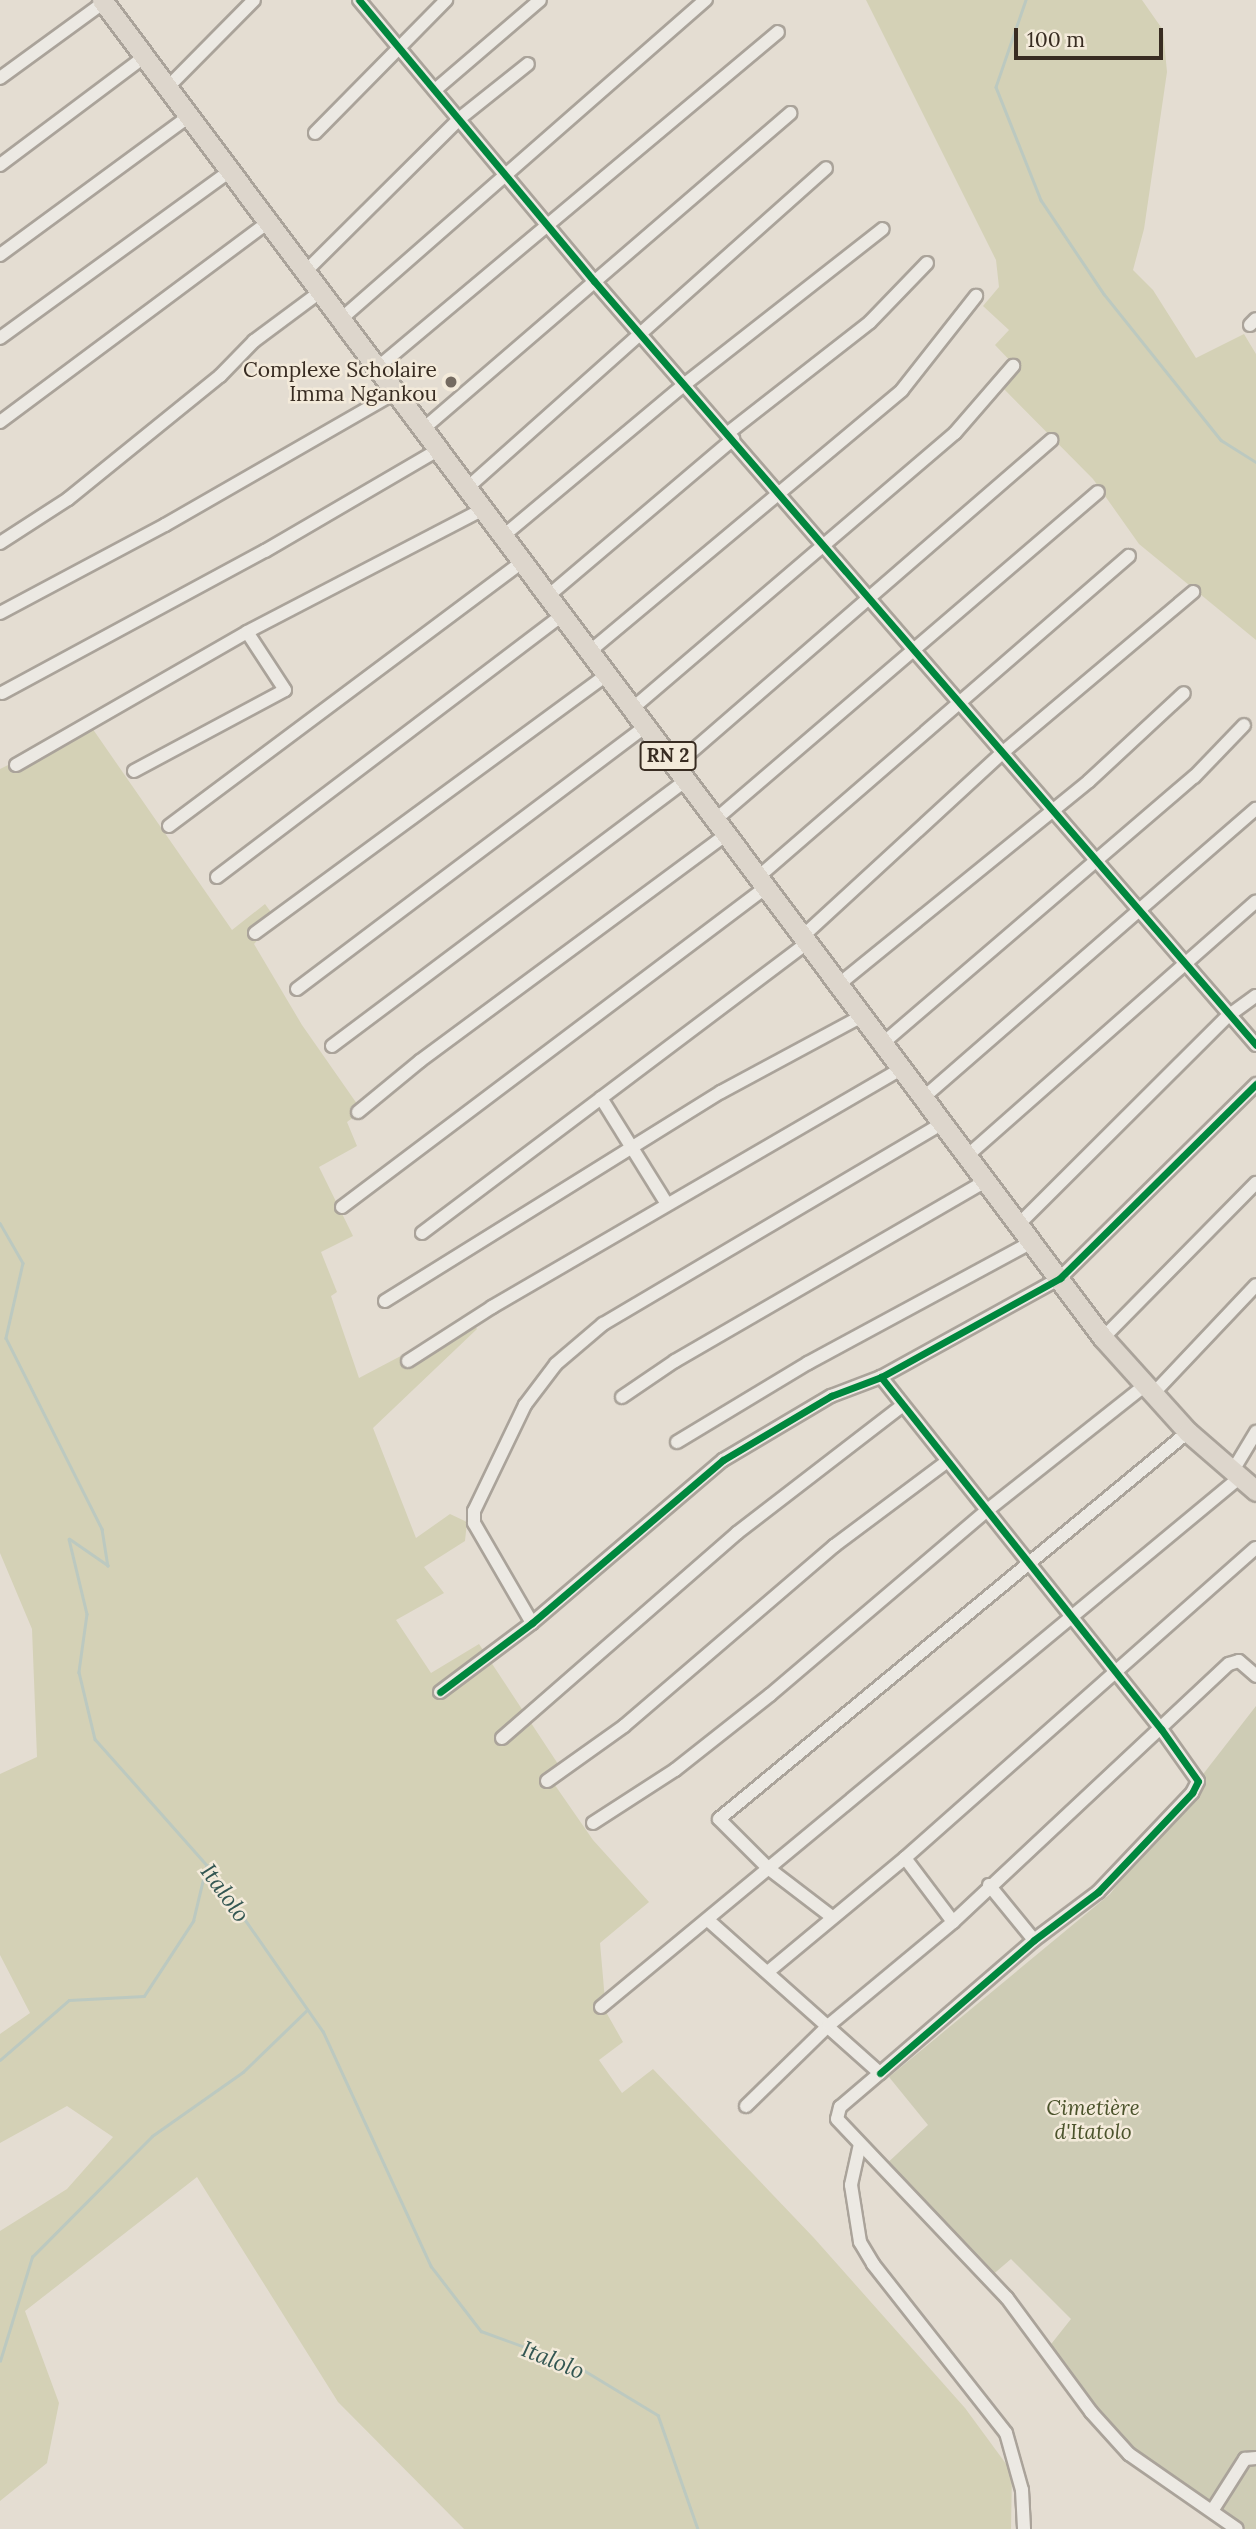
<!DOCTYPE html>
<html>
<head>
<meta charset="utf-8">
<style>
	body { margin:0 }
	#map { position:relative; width:1256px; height:2529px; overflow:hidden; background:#e4ddd2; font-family:Lora,serif }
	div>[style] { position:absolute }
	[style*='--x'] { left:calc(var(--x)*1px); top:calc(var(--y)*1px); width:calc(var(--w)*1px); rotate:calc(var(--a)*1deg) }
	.green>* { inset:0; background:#d4d1b6 }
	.cemetery>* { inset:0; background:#ceccb5 }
	.stream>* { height:2.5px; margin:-1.25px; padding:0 1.25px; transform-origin:1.25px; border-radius:1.25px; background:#bcc9c0 }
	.roads { filter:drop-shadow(2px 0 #aaa39a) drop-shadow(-2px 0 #aaa39a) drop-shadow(0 2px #aaa39a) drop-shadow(0 -2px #aaa39a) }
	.minor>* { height:12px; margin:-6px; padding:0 6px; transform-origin:6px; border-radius:6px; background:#ece9e3 }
	.trunk>* { height:19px; margin:-9.5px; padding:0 9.5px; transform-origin:9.5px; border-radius:9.5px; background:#ddd6cc }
	.cycleway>* { height:7px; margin:-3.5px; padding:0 3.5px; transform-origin:3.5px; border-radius:3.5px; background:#00873e }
	.dots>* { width:19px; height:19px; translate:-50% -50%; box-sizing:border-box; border:4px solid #f3eada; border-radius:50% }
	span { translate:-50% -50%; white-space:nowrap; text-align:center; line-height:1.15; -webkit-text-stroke:5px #f3eada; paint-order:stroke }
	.shield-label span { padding:2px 5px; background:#f3eada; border:2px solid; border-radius:5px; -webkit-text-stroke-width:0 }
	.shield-label { font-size:19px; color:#382c22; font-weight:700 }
	.poi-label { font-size:21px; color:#382c22 }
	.right { translate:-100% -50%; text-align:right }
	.park-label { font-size:21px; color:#4b532b; font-style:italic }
	.water-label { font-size:23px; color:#335652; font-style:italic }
	.scale { position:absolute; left:1014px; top:28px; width:149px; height:32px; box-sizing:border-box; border:4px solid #382c22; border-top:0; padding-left:9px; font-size:21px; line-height:24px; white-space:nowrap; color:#382c22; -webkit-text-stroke:5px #f3eada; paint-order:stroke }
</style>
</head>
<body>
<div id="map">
	<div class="green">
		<div style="clip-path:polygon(866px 0,1142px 0,1163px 30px,1167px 72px,1144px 229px,1133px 270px,1153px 290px,1196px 358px,1244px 334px,1256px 354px,1256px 640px,1139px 544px,1093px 479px,1002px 387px,1018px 369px,995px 345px,1009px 330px,983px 306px,999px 287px,996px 260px)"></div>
		<div style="clip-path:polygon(90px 725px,232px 930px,265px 904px,276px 919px,254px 944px,302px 1025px,362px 1111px,347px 1122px,357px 1146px,319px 1167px,353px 1236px,321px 1252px,337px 1292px,331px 1296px,359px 1378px,433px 1339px,468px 1313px,477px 1329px,373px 1428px,416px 1538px,450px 1514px,467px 1522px,465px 1541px,424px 1567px,444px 1593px,396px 1620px,431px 1673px,479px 1644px,560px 1767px,550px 1778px,593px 1840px,649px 1902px,600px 1943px,606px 2012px,623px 2042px,599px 2060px,622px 2093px,653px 2069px,814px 2238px,965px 2408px,1012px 2472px,1011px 2529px,464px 2529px,338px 2402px,197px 2177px,25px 2311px,59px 2403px,47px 2463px,0 2501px,0 2231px,67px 2189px,113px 2137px,67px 2106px,0 2143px,0 2034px,30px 2013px,0 1955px,0 1774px,37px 1757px,32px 1629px,0 1553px,0 769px)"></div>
	</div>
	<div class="cemetery">
		<div style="clip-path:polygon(1256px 1706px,1256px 2529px,1225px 2529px,1195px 2509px,1090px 2408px,1048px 2348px,1071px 2319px,1011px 2259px,990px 2277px,881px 2169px,928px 2125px,889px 2077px,1110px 1894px)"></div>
	</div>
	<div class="stream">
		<div style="--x:1026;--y:0;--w:92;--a:109"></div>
		<div style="--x:996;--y:87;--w:122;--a:68.3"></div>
		<div style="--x:1041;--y:200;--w:113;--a:56.2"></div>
		<div style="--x:1104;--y:294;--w:187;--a:51.3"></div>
		<div style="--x:1221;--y:440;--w:41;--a:32.2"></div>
		<div style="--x:0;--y:1223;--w:46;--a:60.1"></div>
		<div style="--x:23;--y:1263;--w:77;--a:102.8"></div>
		<div style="--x:6;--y:1338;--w:214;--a:63.3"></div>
		<div style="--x:102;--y:1529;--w:37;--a:81"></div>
		<div style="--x:108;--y:1566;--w:47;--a:-145.3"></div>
		<div style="--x:69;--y:1539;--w:77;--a:76.5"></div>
		<div style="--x:87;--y:1614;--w:59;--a:97.9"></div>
		<div style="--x:79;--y:1672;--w:69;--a:76.6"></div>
		<div style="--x:95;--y:1739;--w:169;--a:48.4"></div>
		<div style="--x:207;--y:1865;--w:203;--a:55.1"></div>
		<div style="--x:323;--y:2031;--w:259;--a:65.3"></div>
		<div style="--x:431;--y:2266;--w:82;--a:52.4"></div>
		<div style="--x:481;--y:2331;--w:102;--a:20"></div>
		<div style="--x:577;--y:2366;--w:95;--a:31.2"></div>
		<div style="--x:658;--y:2415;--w:121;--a:70.7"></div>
		<div style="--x:0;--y:2060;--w:91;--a:-41"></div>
		<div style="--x:69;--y:2000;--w:75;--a:-3.1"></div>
		<div style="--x:144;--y:1996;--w:90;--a:-56.8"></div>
		<div style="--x:193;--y:1921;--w:56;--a:-76.5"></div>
		<div style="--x:0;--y:2361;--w:109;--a:-72.9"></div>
		<div style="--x:32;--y:2257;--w:170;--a:-45.2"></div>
		<div style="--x:152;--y:2136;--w:111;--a:-35.1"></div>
		<div style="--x:243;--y:2072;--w:89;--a:-44.1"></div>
	</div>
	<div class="roads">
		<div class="minor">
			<div style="--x:359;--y:0;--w:366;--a:50.1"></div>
			<div style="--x:594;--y:281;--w:1011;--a:49.09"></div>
			<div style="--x:0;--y:78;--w:132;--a:-36.1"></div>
			<div style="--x:168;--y:87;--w:122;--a:-45.3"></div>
			<div style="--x:435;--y:90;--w:138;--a:-40.6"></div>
			<div style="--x:315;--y:133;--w:187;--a:-45.4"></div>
			<div style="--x:0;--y:165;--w:180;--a:-36.9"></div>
			<div style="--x:0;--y:255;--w:233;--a:-36.3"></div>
			<div style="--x:304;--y:273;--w:218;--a:-44.8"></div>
			<div style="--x:459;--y:119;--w:88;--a:-38.6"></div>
			<div style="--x:341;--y:319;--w:485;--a:-41.2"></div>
			<div style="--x:1250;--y:325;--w:8;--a:-45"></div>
			<div style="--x:0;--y:338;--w:284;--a:-36"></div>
			<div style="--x:377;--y:368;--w:523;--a:-39.96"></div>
			<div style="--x:0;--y:422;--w:333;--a:-36.7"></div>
			<div style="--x:422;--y:430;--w:486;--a:-40.7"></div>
			<div style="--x:728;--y:433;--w:180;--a:-38"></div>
			<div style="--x:870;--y:322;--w:82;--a:-46"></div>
			<div style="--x:466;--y:489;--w:482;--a:-41.7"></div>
			<div style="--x:502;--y:537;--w:239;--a:-39.9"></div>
			<div style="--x:685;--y:384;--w:251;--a:-38.1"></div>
			<div style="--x:0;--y:543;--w:81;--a:-32.9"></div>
			<div style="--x:68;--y:499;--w:196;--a:-39"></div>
			<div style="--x:220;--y:376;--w:49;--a:-45.8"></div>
			<div style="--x:254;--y:341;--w:82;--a:-36.6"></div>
			<div style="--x:548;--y:596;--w:243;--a:-40.3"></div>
			<div style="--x:0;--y:613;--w:187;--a:-28.1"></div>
			<div style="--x:165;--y:525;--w:265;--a:-29.9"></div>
			<div style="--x:589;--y:652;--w:408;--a:-39.9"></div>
			<div style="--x:902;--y:390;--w:120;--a:-51.8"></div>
			<div style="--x:2;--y:693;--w:299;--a:-28.4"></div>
			<div style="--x:265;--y:551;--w:198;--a:-30.3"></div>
			<div style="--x:633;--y:708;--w:423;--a:-40.5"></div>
			<div style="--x:955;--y:433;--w:89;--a:-49.1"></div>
			<div style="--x:16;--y:765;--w:267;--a:-29.9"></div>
			<div style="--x:247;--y:632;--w:264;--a:-27.5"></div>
			<div style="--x:675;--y:766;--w:498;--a:-40.9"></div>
			<div style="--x:134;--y:771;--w:171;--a:-28.2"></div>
			<div style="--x:285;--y:690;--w:69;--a:-123.2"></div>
			<div style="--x:715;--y:820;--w:504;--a:-40.58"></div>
			<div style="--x:169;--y:826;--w:441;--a:-36.8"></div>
			<div style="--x:217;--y:877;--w:433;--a:-37.2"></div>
			<div style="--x:757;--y:878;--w:492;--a:-40.9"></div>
			<div style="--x:255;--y:933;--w:437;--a:-36.3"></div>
			<div style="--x:802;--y:937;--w:272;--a:-42.6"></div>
			<div style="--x:1002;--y:753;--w:250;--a:-40.1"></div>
			<div style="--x:838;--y:985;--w:323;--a:-39.1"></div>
			<div style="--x:1089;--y:781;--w:129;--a:-42.8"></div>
			<div style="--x:297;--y:989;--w:437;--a:-37"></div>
			<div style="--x:882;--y:1044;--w:411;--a:-40.6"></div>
			<div style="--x:1194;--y:777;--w:72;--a:-46.1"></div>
			<div style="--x:332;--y:1046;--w:443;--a:-36.9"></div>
			<div style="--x:601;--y:1098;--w:125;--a:58.1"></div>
			<div style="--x:923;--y:1098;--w:441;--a:-41"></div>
			<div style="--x:358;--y:1112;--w:80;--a:-39.4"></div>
			<div style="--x:420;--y:1061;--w:380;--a:-36.5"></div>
			<div style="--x:967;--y:1156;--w:385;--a:-41.4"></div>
			<div style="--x:342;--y:1207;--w:530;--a:-37.02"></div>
			<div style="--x:1019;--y:1224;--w:295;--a:-44.9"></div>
			<div style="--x:1228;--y:1016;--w:34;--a:-36"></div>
			<div style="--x:422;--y:1233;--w:482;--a:-37"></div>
			<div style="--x:385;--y:1301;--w:396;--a:-31.9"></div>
			<div style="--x:721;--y:1092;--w:160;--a:-28.3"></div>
			<div style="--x:1103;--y:1338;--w:218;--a:-45.4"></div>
			<div style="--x:408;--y:1361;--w:100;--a:-32.7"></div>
			<div style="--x:492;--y:1307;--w:472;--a:-30.2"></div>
			<div style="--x:1152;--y:1395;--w:151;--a:-46.6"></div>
			<div style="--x:622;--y:1397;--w:64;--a:-34.2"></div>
			<div style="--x:675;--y:1361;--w:358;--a:-30.1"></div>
			<div style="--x:677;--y:1442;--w:153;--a:-31.1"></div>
			<div style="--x:808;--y:1363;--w:255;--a:-28.4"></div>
			<div style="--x:1232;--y:1472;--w:47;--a:-59"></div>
			<div style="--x:532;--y:1623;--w:116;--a:-120.1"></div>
			<div style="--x:474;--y:1523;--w:12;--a:-90"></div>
			<div style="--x:474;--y:1511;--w:118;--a:-64.3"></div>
			<div style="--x:525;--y:1405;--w:51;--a:-52.9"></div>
			<div style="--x:556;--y:1364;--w:62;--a:-40.4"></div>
			<div style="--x:603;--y:1324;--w:395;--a:-30.6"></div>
			<div style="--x:440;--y:1692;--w:115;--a:-36.9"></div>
			<div style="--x:532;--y:1623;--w:251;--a:-40.5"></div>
			<div style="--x:723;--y:1460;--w:126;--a:-30.7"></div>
			<div style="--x:831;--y:1396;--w:53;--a:-20.8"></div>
			<div style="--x:881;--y:1377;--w:205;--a:-28.9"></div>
			<div style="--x:1060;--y:1278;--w:276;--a:-44.7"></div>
			<div style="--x:502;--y:1738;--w:312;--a:-41.1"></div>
			<div style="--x:737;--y:1533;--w:208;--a:-37.6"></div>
			<div style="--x:547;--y:1781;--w:95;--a:-35.5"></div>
			<div style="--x:624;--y:1726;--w:277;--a:-40.6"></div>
			<div style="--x:834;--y:1546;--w:139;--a:-36.8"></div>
			<div style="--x:593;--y:1823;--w:98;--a:-32.9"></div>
			<div style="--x:675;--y:1770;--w:121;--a:-38.3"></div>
			<div style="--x:770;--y:1695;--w:282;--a:-40.4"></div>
			<div style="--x:985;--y:1512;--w:203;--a:-38.4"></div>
			<div style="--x:905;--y:1858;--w:80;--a:53.1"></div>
			<div style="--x:989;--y:1885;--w:71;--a:50.7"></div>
			<div style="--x:832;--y:1917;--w:81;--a:-142.6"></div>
			<div style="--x:768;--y:1868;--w:69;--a:-135"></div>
			<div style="--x:719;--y:1819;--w:608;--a:-39.53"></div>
			<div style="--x:708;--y:1920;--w:230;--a:41.7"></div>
			<div style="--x:880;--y:2073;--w:52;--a:139.6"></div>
			<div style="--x:840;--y:2107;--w:12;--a:104"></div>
			<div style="--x:837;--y:2119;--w:247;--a:46.5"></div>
			<div style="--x:1007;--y:2298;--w:142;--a:53.6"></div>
			<div style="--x:1091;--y:2412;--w:57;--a:47.9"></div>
			<div style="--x:1129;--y:2454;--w:131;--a:34.8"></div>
			<div style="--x:769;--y:1971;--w:177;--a:-39.7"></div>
			<div style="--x:905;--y:1858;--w:468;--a:-41.5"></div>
			<div style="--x:601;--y:2007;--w:829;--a:-39.66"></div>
			<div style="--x:880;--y:2073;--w:203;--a:-40.8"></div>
			<div style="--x:1034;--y:1940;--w:80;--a:-36.9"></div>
			<div style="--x:1098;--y:1892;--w:137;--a:-46.5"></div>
			<div style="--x:1192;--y:1793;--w:13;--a:-63"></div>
			<div style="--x:1198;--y:1781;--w:64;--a:-125.4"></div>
			<div style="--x:1161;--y:1729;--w:450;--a:-128.5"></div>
			<div style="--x:746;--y:2106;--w:116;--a:-44.3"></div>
			<div style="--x:829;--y:2025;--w:161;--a:-39.7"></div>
			<div style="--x:953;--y:1922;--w:378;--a:-43.1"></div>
			<div style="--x:1229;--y:1664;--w:10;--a:-17"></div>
			<div style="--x:1239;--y:1661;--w:23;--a:41"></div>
			<div style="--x:860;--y:2144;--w:42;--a:102.4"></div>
			<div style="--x:851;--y:2185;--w:58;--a:81"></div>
			<div style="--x:860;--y:2242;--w:26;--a:59"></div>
			<div style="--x:873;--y:2264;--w:215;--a:51.8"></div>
			<div style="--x:1006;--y:2433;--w:59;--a:74.3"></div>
			<div style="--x:1022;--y:2490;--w:39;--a:87"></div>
			<div style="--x:1212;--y:2511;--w:62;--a:-57.6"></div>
			<div style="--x:1245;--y:2459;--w:11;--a:-5"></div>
		</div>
		<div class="trunk">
			<div style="--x:102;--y:0;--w:1671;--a:53.2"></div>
			<div style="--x:1103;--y:1338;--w:127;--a:47.9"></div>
			<div style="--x:1188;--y:1432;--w:90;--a:40.9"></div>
		</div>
	</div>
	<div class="cycleway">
		<div style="--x:359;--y:0;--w:366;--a:50.1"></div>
		<div style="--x:594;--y:281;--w:1011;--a:49.09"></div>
		<div style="--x:440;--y:1692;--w:115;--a:-36.9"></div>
		<div style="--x:532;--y:1623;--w:251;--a:-40.5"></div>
		<div style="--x:723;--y:1460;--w:126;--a:-30.7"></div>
		<div style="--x:831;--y:1396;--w:53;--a:-20.8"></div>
		<div style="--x:881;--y:1377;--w:205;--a:-28.9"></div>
		<div style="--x:1060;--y:1278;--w:276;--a:-44.7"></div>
		<div style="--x:880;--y:2073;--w:203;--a:-40.8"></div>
		<div style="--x:1034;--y:1940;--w:80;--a:-36.9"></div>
		<div style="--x:1098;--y:1892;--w:137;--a:-46.5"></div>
		<div style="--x:1192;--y:1793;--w:13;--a:-63"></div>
		<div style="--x:1198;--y:1781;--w:64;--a:-125.4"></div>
		<div style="--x:1161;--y:1729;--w:450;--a:-128.5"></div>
	</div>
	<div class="dots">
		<div style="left:451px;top:382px;background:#746a60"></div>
	</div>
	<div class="shield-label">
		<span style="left:668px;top:756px">RN 2</span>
	</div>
	<div class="poi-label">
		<span class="right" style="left:437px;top:382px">Complexe Scholaire<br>Imma Ngankou</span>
	</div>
	<div class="park-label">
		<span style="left:1093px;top:2120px">Cimetière<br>d'Itatolo</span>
	</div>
	<div class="water-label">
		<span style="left:225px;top:1893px;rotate:54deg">Italolo</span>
		<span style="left:553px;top:2360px;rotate:22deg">Italolo</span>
	</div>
	<div class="scale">100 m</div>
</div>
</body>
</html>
